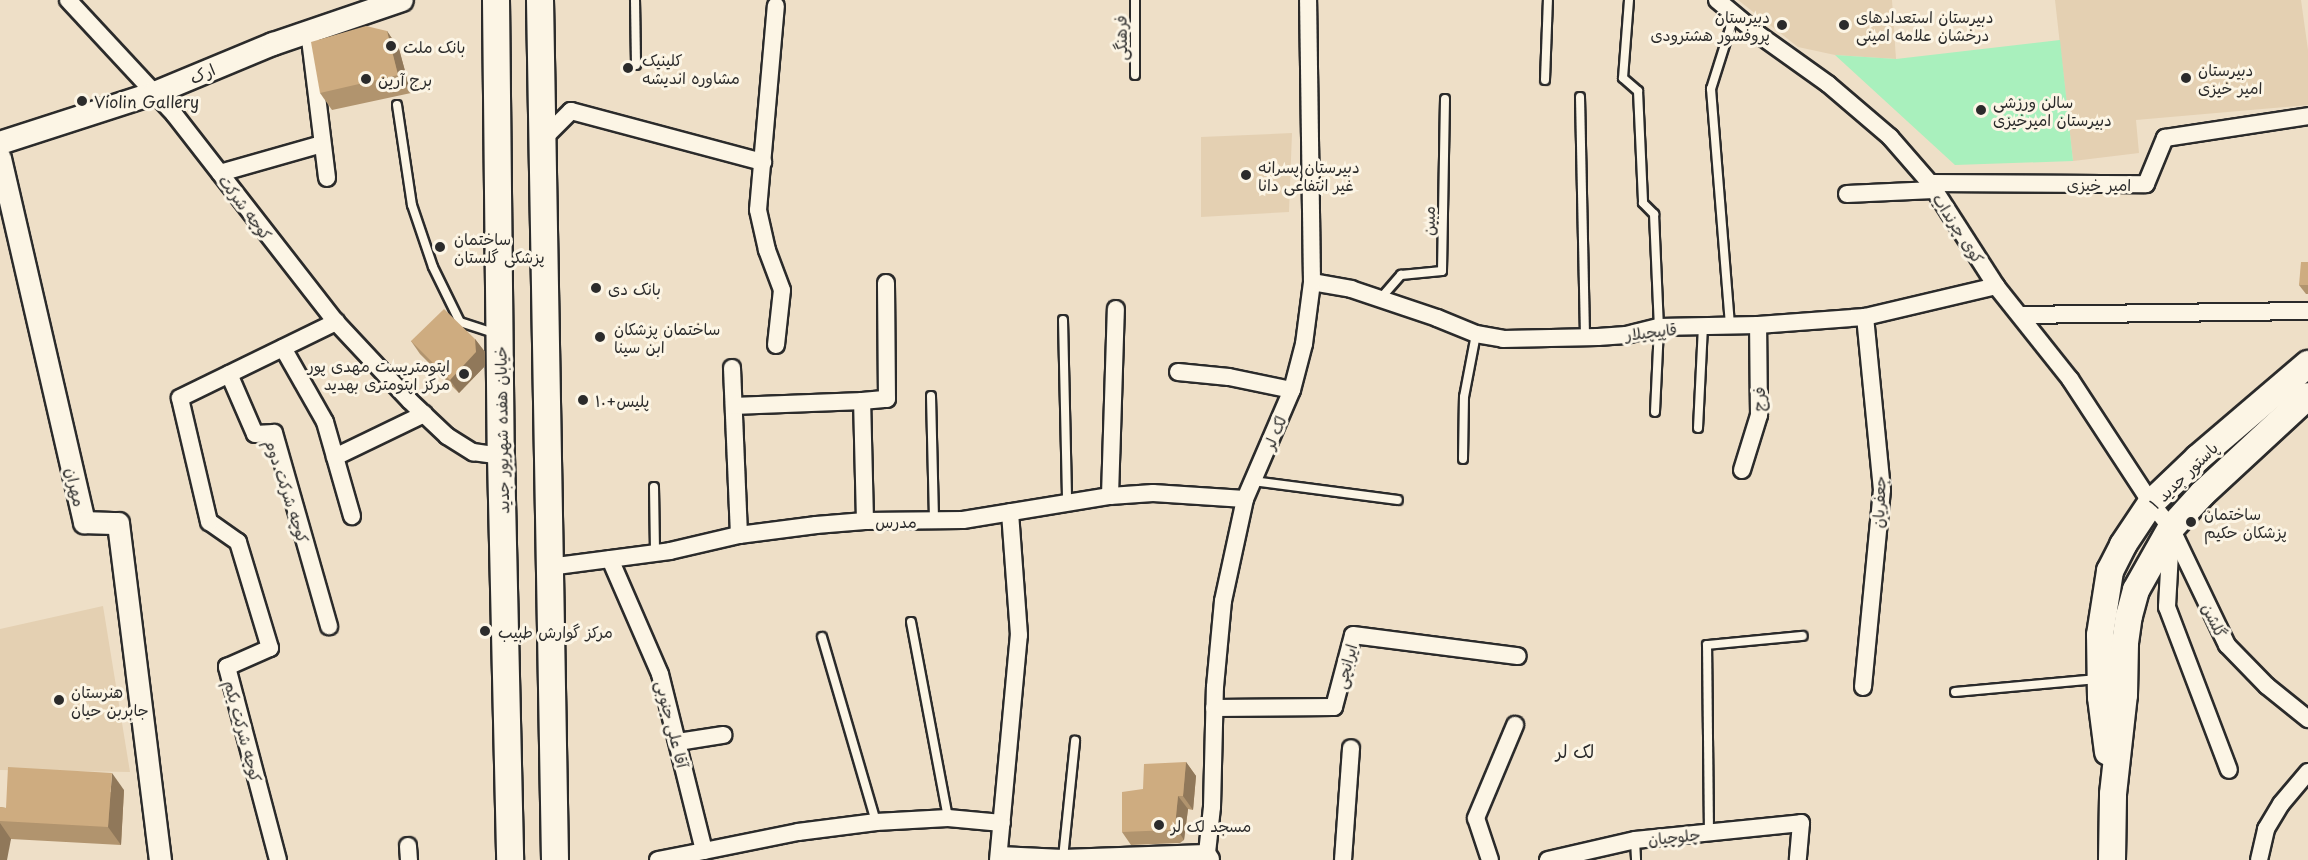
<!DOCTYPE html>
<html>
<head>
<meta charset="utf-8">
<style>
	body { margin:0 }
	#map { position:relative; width:2308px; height:860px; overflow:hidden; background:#eedfc7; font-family:"Playpen Sans","Playpen Sans Arabic",sans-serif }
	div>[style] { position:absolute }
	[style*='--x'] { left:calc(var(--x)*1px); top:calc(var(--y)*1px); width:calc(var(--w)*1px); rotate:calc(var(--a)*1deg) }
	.built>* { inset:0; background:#e4d0b2 }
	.green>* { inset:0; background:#a9f0bd }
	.roads { filter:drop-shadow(2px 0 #2b2b2b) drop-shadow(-2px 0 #2b2b2b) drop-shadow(0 2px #2b2b2b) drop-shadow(0 -2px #2b2b2b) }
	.service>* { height:8px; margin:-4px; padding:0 4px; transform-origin:4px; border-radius:4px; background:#fcf5e5 }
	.minor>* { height:16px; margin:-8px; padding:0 8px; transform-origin:8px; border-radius:8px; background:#fcf5e5 }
	.tertiary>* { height:21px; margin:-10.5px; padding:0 10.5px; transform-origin:10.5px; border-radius:10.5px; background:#fcf5e5 }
	.secondary>* { height:22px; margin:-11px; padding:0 11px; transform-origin:11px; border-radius:11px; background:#fcf5e5 }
	.primary>* { height:26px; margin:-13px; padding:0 13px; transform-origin:13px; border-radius:13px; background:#fcf5e5 }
	.wall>* { inset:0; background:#b1946e }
	.shaded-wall>* { inset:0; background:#90785a }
	.building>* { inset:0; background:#ceac80 }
	.dots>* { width:16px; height:16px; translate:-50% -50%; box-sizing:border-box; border:3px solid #fcf5e5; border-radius:50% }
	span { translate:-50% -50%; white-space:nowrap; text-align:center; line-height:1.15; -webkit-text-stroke:6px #fcf5e5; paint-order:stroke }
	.poi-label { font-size:16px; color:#2b2b2b }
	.right { translate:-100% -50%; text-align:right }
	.left { translate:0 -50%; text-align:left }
	.street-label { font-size:16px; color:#2b2b2b }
	.neighbourhood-label { font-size:18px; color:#2b2b2b }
</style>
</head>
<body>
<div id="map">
	<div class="built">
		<div style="clip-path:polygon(1738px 0,1892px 0,1896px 59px,1835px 55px,1798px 47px)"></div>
		<div style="clip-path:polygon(2055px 0,2301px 0,2308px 50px,2308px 105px,2136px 120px,2139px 153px,2073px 161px)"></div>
		<div style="clip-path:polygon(1292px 133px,1289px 212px,1201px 217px,1201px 137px)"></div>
		<div style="clip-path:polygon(103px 606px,130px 772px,0 770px,0 629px)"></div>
	</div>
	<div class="green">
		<div style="clip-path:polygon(2060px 40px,2073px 161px,1955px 165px,1835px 55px,1896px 59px)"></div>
	</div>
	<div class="roads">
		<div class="service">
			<div style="--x:635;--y:0;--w:65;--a:89.1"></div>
			<div style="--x:1135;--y:0;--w:75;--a:90"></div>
			<div style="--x:1629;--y:0;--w:78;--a:94.4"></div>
			<div style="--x:1623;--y:78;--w:20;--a:41"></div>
			<div style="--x:1638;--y:91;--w:112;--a:87.4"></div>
			<div style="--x:1643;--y:203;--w:16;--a:45"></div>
			<div style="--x:1654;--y:214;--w:113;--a:87.5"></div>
			<div style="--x:1659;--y:327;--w:85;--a:92.7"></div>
			<div style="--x:1545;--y:80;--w:80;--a:-87.9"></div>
			<div style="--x:1580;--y:97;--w:240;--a:88.8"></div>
			<div style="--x:397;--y:105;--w:101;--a:81.5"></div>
			<div style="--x:412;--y:205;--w:65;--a:71.3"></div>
			<div style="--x:433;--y:267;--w:61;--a:63.9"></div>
			<div style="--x:460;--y:322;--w:38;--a:18"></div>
			<div style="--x:1380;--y:299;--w:32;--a:-49"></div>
			<div style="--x:1401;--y:275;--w:41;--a:-5.6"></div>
			<div style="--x:1442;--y:271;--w:172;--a:-89"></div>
			<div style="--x:1063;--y:320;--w:183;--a:88.7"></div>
			<div style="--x:1730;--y:325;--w:237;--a:-94.6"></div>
			<div style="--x:1711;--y:89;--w:80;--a:-72.5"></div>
			<div style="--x:931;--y:396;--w:125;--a:88.6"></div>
			<div style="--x:1698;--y:428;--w:101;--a:-87.2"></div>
			<div style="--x:1463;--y:459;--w:62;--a:-89.1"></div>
			<div style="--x:1464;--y:397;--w:64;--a:-79.2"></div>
			<div style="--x:1253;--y:481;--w:146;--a:7.5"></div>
			<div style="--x:654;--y:487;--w:66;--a:89.1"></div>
			<div style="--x:911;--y:622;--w:199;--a:79.3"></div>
			<div style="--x:822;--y:637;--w:193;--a:73.7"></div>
			<div style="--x:1955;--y:692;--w:143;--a:-5.2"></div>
			<div style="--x:1709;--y:832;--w:187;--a:-90.6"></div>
			<div style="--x:1707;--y:645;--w:96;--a:-5.4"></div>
			<div style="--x:1635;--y:840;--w:20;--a:87"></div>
			<div style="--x:1063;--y:858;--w:118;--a:-84.1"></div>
		</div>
		<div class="minor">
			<div style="--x:68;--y:0;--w:156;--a:47.1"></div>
			<div style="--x:174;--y:114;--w:264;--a:52.1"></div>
			<div style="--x:336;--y:322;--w:108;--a:46.9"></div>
			<div style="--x:410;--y:401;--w:51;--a:43.4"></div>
			<div style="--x:447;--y:436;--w:31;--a:32"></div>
			<div style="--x:473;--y:452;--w:28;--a:8"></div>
			<div style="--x:1717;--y:0;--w:53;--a:39.7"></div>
			<div style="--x:1758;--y:34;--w:86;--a:35.5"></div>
			<div style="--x:1828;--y:84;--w:82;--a:40.5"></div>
			<div style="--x:1890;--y:137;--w:61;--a:49"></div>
			<div style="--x:1930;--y:183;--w:122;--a:57.3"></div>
			<div style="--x:1996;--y:286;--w:119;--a:51.5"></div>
			<div style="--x:2070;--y:379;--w:148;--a:56.8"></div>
			<div style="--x:2151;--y:503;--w:32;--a:51"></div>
			<div style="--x:2171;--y:528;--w:130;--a:64.4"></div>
			<div style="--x:2227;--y:645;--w:57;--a:45.7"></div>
			<div style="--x:2267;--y:686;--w:53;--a:38.8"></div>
			<div style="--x:309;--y:31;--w:148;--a:83"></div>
			<div style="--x:542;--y:140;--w:41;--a:-45"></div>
			<div style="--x:571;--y:111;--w:199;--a:14.9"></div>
			<div style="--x:220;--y:173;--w:106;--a:-15.9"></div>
			<div style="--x:1930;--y:183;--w:216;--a:0.3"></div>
			<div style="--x:2146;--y:184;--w:50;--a:-67.6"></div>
			<div style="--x:2165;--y:138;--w:145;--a:-8.7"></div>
			<div style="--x:1847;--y:194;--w:87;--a:-2.6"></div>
			<div style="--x:1312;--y:282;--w:40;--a:10"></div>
			<div style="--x:1351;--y:289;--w:91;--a:18.6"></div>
			<div style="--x:1437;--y:318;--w:42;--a:22.3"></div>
			<div style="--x:1476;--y:334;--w:27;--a:10"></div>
			<div style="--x:1503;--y:339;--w:95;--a:-1.2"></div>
			<div style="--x:1598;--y:337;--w:28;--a:-4"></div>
			<div style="--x:1626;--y:335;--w:34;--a:-14"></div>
			<div style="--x:1659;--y:327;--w:99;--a:-1.2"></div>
			<div style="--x:1758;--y:325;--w:107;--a:-4.3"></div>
			<div style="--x:1865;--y:317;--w:135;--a:-13.3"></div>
			<div style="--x:2020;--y:315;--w:288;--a:-0.8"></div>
			<div style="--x:776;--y:345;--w:55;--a:-83.8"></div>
			<div style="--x:782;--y:290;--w:43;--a:-110.6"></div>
			<div style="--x:767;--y:250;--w:41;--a:-102.7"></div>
			<div style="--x:758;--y:210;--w:205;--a:-85"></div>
			<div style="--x:283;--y:348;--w:85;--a:60.4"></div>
			<div style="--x:325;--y:422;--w:98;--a:74"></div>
			<div style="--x:732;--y:368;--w:167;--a:87.6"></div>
			<div style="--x:1178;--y:372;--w:51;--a:5.6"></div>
			<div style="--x:1229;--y:377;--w:64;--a:11.7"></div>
			<div style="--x:229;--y:374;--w:65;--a:66.6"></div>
			<div style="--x:255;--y:434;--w:19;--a:-3"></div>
			<div style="--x:274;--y:433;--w:201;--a:74.1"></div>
			<div style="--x:734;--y:406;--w:128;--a:-2.2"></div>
			<div style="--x:335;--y:457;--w:99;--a:-25.8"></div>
			<div style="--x:1742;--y:470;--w:58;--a:-72.8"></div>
			<div style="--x:1759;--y:415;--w:90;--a:-90.6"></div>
			<div style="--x:1110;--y:496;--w:187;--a:-88.2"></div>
			<div style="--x:865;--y:521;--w:120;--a:-91.4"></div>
			<div style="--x:862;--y:401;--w:25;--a:-5"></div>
			<div style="--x:887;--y:399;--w:116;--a:-90.5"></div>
			<div style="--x:2171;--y:535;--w:72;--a:93.2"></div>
			<div style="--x:2167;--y:607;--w:174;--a:69.2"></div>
			<div style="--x:610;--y:559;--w:125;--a:66.5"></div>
			<div style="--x:660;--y:674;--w:182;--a:76"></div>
			<div style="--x:704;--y:851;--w:47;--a:168.9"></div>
			<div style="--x:549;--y:567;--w:122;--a:-7.5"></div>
			<div style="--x:670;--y:551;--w:71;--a:-13.1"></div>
			<div style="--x:739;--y:535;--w:78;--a:-7.4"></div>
			<div style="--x:816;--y:525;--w:49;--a:-4.7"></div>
			<div style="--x:865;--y:521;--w:98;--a:-0.6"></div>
			<div style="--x:963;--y:520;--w:149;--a:-9.3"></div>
			<div style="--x:1110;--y:496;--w:43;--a:-4"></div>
			<div style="--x:1153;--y:493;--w:92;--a:3.7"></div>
			<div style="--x:1863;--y:687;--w:198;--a:-84.5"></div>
			<div style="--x:1882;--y:490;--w:174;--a:-95.6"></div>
			<div style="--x:1214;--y:708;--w:120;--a:-0.5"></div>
			<div style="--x:1334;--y:707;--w:74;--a:-75.2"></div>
			<div style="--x:1353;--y:635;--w:166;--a:7.3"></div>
			<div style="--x:678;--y:742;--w:46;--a:-8.8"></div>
			<div style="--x:408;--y:846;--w:14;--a:86"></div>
			<div style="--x:704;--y:851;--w:96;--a:-11.4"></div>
			<div style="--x:798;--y:832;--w:79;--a:-7.3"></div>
			<div style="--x:876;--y:822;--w:72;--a:-3.2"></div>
			<div style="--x:948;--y:818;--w:54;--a:5.3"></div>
			<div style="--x:999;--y:855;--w:64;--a:2.7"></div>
			<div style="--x:1063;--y:858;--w:144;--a:-2"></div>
			<div style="--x:1207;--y:853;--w:7;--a:56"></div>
			<div style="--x:278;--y:860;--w:200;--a:-104.8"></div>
			<div style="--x:227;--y:667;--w:47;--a:-23.8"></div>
			<div style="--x:270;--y:648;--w:111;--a:-106.8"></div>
			<div style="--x:238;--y:542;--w:35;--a:-145"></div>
			<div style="--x:209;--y:522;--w:127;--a:-103.2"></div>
			<div style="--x:180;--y:398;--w:174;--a:-26"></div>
			<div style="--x:998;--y:860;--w:226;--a:-84.7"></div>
			<div style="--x:1019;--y:635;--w:123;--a:-94.2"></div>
			<div style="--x:1204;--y:860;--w:8;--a:-67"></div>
			<div style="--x:1207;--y:853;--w:46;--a:-83.8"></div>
			<div style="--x:1212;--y:807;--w:120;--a:-88.6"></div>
			<div style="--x:1215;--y:687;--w:86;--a:-84.7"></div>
			<div style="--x:1223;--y:601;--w:104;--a:-77.8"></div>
			<div style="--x:1245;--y:499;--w:119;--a:-66.7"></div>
			<div style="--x:1292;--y:390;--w:48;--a:-75.4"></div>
			<div style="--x:1304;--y:344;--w:63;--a:-82.6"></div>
			<div style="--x:1312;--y:282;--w:282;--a:-90.8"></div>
			<div style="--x:1343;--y:860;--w:112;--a:-85.9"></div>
			<div style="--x:1490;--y:860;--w:44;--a:-108.4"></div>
			<div style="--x:1476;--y:818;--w:101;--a:-67.2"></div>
			<div style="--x:1548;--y:860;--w:89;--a:-12.9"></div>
			<div style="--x:1635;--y:840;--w:167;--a:-5.8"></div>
			<div style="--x:1801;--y:823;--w:37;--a:95"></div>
			<div style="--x:2259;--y:860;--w:32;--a:-77"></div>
			<div style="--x:2266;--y:829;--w:29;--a:-59"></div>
			<div style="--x:2281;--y:804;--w:42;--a:-49.8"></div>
		</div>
		<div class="tertiary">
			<div style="--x:0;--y:158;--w:374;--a:77"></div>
			<div style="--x:84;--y:522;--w:34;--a:2"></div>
			<div style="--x:118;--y:523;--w:340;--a:82.9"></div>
		</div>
		<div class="secondary">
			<div style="--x:0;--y:143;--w:163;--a:-17.9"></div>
			<div style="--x:155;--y:93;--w:128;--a:-22.6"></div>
			<div style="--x:273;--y:44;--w:136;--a:-18.8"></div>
		</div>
		<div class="primary">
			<div style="--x:496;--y:0;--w:456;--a:89.4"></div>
			<div style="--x:501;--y:456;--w:404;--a:88.7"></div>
			<div style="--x:540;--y:0;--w:860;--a:89"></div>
			<div style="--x:2108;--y:752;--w:55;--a:-97.3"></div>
			<div style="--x:2101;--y:697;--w:62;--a:-90.9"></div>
			<div style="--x:2100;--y:635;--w:65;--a:-81.1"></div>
			<div style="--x:2110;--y:571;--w:29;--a:-63"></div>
			<div style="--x:2123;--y:545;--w:50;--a:-56.3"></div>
			<div style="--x:2151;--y:503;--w:65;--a:-43.8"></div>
			<div style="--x:2198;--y:458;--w:145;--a:-40.5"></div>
			<div style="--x:2112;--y:860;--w:66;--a:-89.1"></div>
			<div style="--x:2113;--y:794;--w:100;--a:-83.7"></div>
			<div style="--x:2124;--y:695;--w:52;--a:-88.9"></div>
			<div style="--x:2125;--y:643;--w:27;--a:-82"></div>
			<div style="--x:2129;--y:616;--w:27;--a:-75"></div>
			<div style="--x:2136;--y:590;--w:71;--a:-60.6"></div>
			<div style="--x:2171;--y:528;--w:46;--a:-47.6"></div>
			<div style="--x:2202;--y:494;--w:144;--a:-42.8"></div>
		</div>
	</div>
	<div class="wall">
		<div style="clip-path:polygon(387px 31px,399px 49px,411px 93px,332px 110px,320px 93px)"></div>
		<div style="clip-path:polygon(2308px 262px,2308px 294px,2306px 294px,2299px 285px)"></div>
		<div style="clip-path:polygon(475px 339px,485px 352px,485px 366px,459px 393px,420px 354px,411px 341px)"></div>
		<div style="clip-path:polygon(1186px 762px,1196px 776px,1193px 810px,1188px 809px,1184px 840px,1180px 843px,1131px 845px,1122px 832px)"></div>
		<div style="clip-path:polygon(124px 790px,121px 845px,11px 839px,0 860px,0 807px,6px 808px)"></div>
	</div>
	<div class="shaded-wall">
		<div style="clip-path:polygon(387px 31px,399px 49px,411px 93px,398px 75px)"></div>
		<div style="clip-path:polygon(475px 339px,485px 352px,485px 366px,459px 393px,450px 380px)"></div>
		<div style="clip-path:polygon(1186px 762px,1196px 776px,1193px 810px,1183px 796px)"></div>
		<div style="clip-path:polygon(112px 773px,124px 790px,121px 845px,108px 827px)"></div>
		<div style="clip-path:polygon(1178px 796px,1188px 809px,1184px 840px,1175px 826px)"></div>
		<div style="clip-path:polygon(0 823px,11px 839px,7px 860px,0 860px)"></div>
	</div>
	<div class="building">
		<div style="clip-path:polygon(366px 26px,387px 31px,398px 75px,320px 93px,311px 42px)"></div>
		<div style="clip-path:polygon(2301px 262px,2308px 262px,2308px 285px,2299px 285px)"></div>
		<div style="clip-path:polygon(444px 309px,475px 339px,476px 352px,450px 380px,411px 341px)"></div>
		<div style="clip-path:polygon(1186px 762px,1183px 796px,1178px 796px,1175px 826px,1170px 830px,1122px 832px,1122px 792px,1143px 789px,1144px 764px)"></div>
		<div style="clip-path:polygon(8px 767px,112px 773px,108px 827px,0 821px,0 807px,6px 808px)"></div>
	</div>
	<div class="dots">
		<div style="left:1782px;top:25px;background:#2b2b2b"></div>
		<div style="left:1844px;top:25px;background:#2b2b2b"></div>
		<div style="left:391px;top:46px;background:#2b2b2b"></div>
		<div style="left:628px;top:68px;background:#2b2b2b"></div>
		<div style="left:2186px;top:78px;background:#2b2b2b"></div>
		<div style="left:366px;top:79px;background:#2b2b2b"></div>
		<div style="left:82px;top:101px;background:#2b2b2b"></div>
		<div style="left:1981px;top:110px;background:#2b2b2b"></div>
		<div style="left:1246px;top:175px;background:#2b2b2b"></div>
		<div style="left:440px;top:247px;background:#2b2b2b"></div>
		<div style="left:596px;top:288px;background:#2b2b2b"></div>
		<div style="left:600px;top:337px;background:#2b2b2b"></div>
		<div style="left:464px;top:374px;background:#2b2b2b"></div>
		<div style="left:583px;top:400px;background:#2b2b2b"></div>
		<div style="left:2191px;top:522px;background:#2b2b2b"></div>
		<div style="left:485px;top:631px;background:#2b2b2b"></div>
		<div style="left:59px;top:700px;background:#2b2b2b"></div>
		<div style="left:1159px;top:825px;background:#2b2b2b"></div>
	</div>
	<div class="poi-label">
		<span class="right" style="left:1770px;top:25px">دبیرستان<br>پروفسور هشترودی</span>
		<span class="left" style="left:1856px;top:25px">دبیرستان استعدادهای<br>درخشان علامه امینی</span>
		<span class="left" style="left:403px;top:46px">بانک ملت</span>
		<span class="left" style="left:642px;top:68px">کلینیک<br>مشاوره اندیشه</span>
		<span class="left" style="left:2198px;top:78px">دبیرستان<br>امیر خیزی</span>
		<span class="left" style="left:378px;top:79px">برج آرین</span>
		<span class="left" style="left:94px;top:101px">Violin Gallery</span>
		<span class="left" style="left:1993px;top:110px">سالن ورزشی<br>دبیرستان امیرخیزی</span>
		<span class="left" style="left:1258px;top:175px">دبیرستان پسرانه<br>غیر انتفاعی دانا</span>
		<span class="left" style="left:454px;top:247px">ساختمان<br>پزشکی گلستان</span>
		<span class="left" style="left:608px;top:288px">بانک دی</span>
		<span class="left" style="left:614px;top:337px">ساختمان پزشکان<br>ابن سینا</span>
		<span class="right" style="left:450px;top:374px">اپتومتریست مهدی پور<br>مرکز اپتومتری بهدید</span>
		<span class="left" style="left:595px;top:400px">پلیس+۱۰</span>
		<span class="left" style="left:2204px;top:522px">ساختمان<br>پزشکان حکیم</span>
		<span class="left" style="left:498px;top:631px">مرکز گوارش طبیب</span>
		<span class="left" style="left:71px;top:700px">هنرستان<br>جابربن حیان</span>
		<span class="left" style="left:1171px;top:825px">مسجد لک لر</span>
	</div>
	<div class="street-label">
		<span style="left:1120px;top:38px;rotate:-91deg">فرهنگی</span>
		<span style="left:202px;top:73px;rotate:-24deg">ارک</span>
		<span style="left:2099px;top:184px">امیر خیزی</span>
		<span style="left:246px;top:207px;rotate:53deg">کوچه شرکت</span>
		<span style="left:1428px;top:221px;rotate:-89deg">مبین</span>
		<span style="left:1959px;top:228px;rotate:57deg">کوی چرنداب</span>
		<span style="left:1651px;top:331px;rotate:-7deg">قاپیچیلار</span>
		<span style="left:1758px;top:399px;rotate:-89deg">فرج</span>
		<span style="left:501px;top:430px;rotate:-91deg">خیابان هفده شهریور جدید</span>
		<span style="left:1274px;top:432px;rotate:-67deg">لک لر</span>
		<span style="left:2183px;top:475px;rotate:-44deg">پاستور جدید ۱</span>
		<span style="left:76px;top:487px;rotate:77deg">مهران</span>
		<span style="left:288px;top:491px;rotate:72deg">کوچه شرکت دوم</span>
		<span style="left:1878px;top:502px;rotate:-88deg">جعفریان</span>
		<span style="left:896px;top:521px">مدرس</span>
		<span style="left:2215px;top:620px;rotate:64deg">گلشن</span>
		<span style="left:1345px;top:666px;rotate:-75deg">ایرانچی</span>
		<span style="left:673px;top:724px;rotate:76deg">آقا علی جنوبی</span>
		<span style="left:244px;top:731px;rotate:75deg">کوچه شرکت یکم</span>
		<span style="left:1674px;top:836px;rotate:-6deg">چلوچیان</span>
	</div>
	<div class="neighbourhood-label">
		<span style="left:1575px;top:751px">لک لر</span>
	</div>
</div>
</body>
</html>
